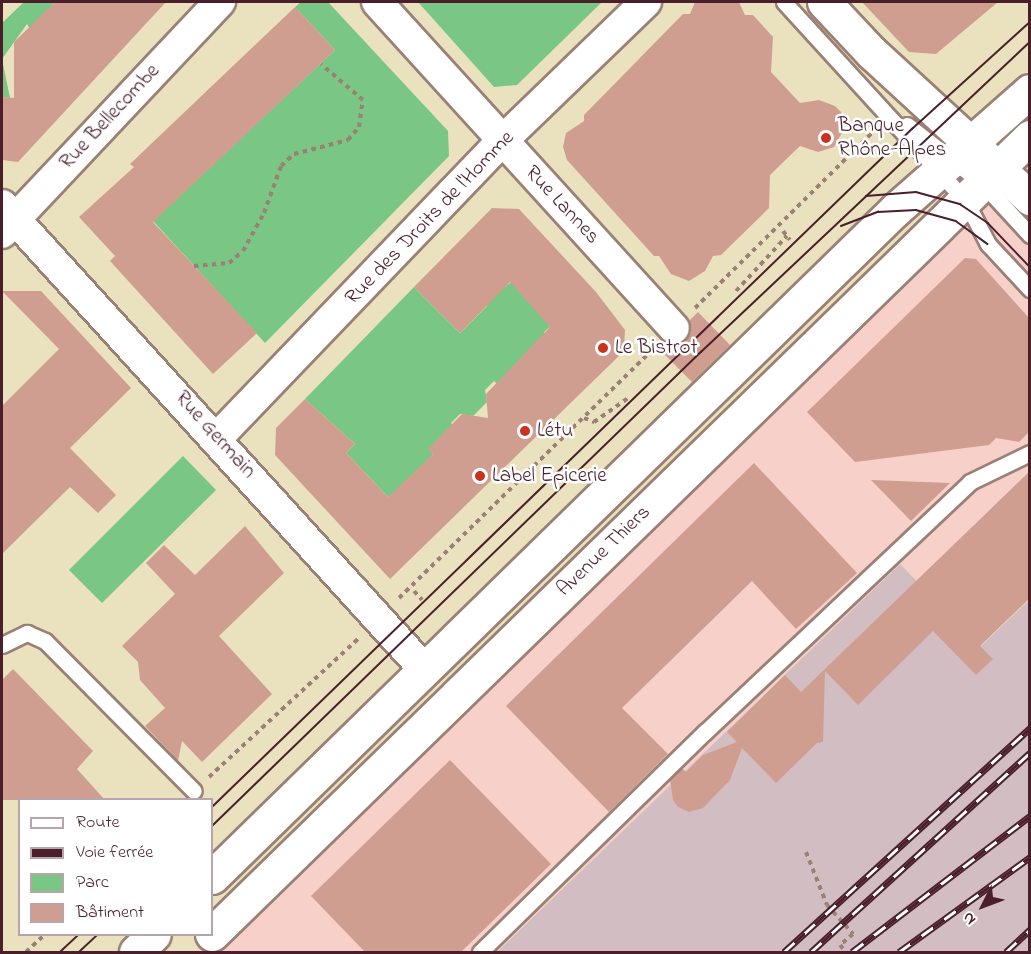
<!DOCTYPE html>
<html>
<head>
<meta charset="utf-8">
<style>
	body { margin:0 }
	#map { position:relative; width:1031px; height:954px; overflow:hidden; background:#eae2bf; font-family:"Indie Flower",sans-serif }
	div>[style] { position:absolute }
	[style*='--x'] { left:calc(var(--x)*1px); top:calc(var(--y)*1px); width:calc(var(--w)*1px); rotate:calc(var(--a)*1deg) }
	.built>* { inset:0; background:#f7d0ca }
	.industrial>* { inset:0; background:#d2bec2 }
	.green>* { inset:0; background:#7ac685 }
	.building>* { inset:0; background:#cf9e90 }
	.path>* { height:4px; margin-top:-2px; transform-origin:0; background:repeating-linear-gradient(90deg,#9a8075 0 4.5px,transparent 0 9px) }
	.roads { filter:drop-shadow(2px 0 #9a8075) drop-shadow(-2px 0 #9a8075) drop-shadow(0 2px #9a8075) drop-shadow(0 -2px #9a8075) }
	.lane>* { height:15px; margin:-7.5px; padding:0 7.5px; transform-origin:7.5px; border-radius:7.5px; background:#fff }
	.street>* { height:30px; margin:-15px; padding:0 15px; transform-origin:15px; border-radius:15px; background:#fff }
	.secondary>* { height:33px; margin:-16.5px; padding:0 16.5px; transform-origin:16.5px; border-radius:16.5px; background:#fff }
	.tram>* { height:1.5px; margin:-0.75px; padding:0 0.75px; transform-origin:0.75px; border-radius:0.75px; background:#4a1f2b }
	.rail>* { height:7px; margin-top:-3.5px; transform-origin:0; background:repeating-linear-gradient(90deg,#fff 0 14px,#4a1f2b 0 28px); box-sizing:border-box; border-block:2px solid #4a1f2b }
	.dots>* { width:16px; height:16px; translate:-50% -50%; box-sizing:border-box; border:3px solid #fff; border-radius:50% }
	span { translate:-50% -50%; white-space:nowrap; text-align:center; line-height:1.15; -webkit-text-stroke:5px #fff; paint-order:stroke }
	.street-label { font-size:21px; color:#4a1f2b }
	.poi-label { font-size:21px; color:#4a1f2b }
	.left { translate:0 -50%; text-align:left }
	.frame { position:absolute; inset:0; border:3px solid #4a1f2b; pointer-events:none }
	.legend { position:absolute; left:18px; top:798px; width:195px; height:138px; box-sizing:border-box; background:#fff; border:2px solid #b7a5aa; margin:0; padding:8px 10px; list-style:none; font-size:18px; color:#4a1f2b }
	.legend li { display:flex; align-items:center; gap:12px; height:30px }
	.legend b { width:30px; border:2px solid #b7a5aa }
	.north { position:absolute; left:953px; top:876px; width:60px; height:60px; -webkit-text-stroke:4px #fff; paint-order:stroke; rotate:228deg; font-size:16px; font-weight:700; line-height:24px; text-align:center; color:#4a1f2b }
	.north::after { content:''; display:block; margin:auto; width:21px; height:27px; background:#4a1f2b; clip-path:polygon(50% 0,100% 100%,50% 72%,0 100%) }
</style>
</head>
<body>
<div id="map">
	<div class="built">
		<div style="clip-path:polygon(1029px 156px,1029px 599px,980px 646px,900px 564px,497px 952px,212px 952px)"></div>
	</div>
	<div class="industrial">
		<div style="clip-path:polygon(900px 564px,981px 646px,1029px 600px,1029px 952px,497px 952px)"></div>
	</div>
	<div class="green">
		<div style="clip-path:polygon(24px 2px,55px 2px,30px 29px,27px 24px,2px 59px,10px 98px,2px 97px,2px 23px)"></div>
		<div style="clip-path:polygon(301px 2px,328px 2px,448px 131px,449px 156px,265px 343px,153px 221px,335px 50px,295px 7px)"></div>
		<div style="clip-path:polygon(418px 2px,602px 2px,517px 85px,494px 87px)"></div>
		<div style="clip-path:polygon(510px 283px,517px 283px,550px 327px,544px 332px,548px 337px,501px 388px,494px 381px,485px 390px,487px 402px,473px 416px,460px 414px,451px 423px,457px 430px,429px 449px,433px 454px,392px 501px,346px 453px,355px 444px,305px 399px,414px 287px,460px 333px,487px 306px,487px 300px)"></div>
		<div style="clip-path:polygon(183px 456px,216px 490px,102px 603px,69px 570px)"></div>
	</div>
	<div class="building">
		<div style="clip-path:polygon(55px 2px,166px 2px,18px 162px,2px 160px,2px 97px,14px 98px,14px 42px)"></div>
		<div style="clip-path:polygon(695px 2px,739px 2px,745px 15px,753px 15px,773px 37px,771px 72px,800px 103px,819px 100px,835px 106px,841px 112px,844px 129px,834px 147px,818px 152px,800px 146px,770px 175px,769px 208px,721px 255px,713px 256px,705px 271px,689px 281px,671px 274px,659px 256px,654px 256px,567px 160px,563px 147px,566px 133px,584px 121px,584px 115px,683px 14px,690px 14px)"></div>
		<div style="clip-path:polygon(862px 2px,998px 2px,936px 54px,909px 52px)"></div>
		<div style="clip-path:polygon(295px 7px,335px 50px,153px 222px,257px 333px,213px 374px,110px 261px,115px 256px,79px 217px,134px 167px,130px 164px)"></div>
		<div style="clip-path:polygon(492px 208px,519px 209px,596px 292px,625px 330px,624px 351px,390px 579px,275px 455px,276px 428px,305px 399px,355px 444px,346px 453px,388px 497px,433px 454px,428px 449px,462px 414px,488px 418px,486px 394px,550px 327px,510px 282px,460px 333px,414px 287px)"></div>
		<div style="clip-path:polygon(965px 258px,976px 259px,1029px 318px,1029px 432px,1019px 442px,996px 438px,989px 445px,855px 462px,807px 412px)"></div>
		<div style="clip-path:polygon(2px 291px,41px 291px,131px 388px,70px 448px,116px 495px,98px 513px,70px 487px,2px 554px,2px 406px,59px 349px)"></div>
		<div style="clip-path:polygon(698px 312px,730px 345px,692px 382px,660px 350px,667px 343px,677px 345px,686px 340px,691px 333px,689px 321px)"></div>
		<div style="clip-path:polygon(754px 463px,857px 573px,796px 629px,752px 581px,622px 708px,668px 754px,609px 812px,506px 706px)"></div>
		<div style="clip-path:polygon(1029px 472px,1029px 599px,980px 646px,993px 659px,976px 675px,933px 631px,858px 705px,825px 671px,823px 742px,817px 743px,776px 783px,742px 748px,730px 780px,703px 808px,689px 812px,678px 807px,673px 800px,670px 780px,682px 768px,686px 772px,703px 755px,737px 742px,727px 732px,785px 675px,801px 692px)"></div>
		<div style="clip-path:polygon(871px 480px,950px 483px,911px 521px)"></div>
		<div style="clip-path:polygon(245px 526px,284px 573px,219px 636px,272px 694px,202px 762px,182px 741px,178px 761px,145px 726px,165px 708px,140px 680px,138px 662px,122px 646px,175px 594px,146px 563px,164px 545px,195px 575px)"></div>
		<div style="clip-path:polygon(13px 669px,93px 751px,77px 769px,105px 800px,2px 800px,2px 680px)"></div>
		<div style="clip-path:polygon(450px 760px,551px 864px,461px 952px,365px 952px,311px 896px)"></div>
	</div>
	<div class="path">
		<div style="--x:783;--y:231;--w:11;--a:52"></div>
		<div style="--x:194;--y:266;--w:35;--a:-5"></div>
		<div style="--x:229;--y:263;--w:18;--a:-41"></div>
		<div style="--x:243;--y:251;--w:43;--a:-61.1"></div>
		<div style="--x:264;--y:213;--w:50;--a:-70.1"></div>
		<div style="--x:281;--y:166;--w:18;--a:-43"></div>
		<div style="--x:294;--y:154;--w:56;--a:-14.5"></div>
		<div style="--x:348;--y:140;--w:17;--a:-50"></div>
		<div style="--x:359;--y:127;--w:27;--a:-82"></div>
		<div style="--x:363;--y:100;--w:55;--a:-139.4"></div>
		<div style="--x:736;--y:291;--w:75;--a:-47.2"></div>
		<div style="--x:695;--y:308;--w:250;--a:-44.7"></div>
		<div style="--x:584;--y:418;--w:11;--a:22"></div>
		<div style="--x:594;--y:422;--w:42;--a:-35.2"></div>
		<div style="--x:414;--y:591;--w:12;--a:48"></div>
		<div style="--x:399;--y:598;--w:356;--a:-44.4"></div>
		<div style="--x:209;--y:777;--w:203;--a:-42.8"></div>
		<div style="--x:806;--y:852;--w:57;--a:68.4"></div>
		<div style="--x:827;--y:905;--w:39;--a:48"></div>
		<div style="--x:853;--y:934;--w:17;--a:140"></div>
		<div style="--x:840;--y:945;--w:9;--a:49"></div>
		<div style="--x:26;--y:952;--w:26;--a:-43"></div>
	</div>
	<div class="roads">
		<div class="lane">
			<div style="--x:784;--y:2;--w:268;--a:47.6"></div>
			<div style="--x:965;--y:200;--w:50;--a:62.4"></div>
			<div style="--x:988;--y:244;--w:62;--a:47"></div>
			<div style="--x:907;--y:125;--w:95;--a:37.7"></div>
			<div style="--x:982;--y:183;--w:71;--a:47.3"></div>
			<div style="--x:2;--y:645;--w:28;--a:-26"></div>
			<div style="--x:27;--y:633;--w:20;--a:24"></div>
			<div style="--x:45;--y:641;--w:211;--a:45.2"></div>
			<div style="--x:480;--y:952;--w:315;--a:-44.4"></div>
			<div style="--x:705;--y:732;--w:364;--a:-43.3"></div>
			<div style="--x:970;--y:482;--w:67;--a:-25.8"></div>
		</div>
		<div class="street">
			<div style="--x:377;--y:2;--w:441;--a:47.7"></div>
			<div style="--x:2;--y:205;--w:627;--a:47.71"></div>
			<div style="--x:2;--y:233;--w:318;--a:-46.7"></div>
			<div style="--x:217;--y:438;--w:413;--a:-46.2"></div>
			<div style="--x:503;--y:140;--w:199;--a:-44"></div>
		</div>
		<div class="secondary">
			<div style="--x:824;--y:2;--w:69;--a:46.8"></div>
			<div style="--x:871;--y:52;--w:216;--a:42.6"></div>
			<div style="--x:212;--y:877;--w:955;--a:-44.32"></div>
			<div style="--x:895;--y:210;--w:180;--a:-41.4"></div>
			<div style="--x:212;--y:934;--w:1142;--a:-44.26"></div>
			<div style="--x:136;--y:952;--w:25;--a:-45"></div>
		</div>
	</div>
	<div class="tram">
		<div style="--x:866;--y:196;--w:50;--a:-4.6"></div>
		<div style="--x:916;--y:192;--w:46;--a:15.3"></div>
		<div style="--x:960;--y:204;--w:34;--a:34"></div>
		<div style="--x:988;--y:223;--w:61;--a:46.3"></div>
		<div style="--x:841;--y:226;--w:40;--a:-21"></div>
		<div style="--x:878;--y:212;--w:38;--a:-3"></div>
		<div style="--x:916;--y:210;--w:41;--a:15.4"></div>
		<div style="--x:956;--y:221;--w:39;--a:36"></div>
		<div style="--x:212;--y:807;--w:975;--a:-44.09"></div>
		<div style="--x:912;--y:129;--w:159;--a:-42.2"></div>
		<div style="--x:212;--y:826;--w:681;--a:-44.11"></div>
		<div style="--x:701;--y:352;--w:452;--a:-43.3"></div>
		<div style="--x:60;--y:952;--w:26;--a:-43"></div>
		<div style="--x:79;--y:952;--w:26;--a:-43"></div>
	</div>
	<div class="rail">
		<div style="--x:784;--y:952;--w:333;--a:-42.3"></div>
		<div style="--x:811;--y:952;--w:296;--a:-42.3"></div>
		<div style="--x:852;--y:952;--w:224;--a:-37.4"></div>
		<div style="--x:899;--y:952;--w:162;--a:-35.9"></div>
		<div style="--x:1006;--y:952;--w:33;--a:-43"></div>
	</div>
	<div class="dots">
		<div style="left:826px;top:138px;background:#c8321e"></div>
		<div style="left:603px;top:348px;background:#c8321e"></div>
		<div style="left:525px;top:431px;background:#c8321e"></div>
		<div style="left:480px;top:476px;background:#c8321e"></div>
	</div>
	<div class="street-label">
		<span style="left:110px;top:117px;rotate:-47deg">Rue Bellecombe</span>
		<span style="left:562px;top:205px;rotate:47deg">Rue Lannes</span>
		<span style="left:430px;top:218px;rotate:-46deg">Rue des Droits de l'Homme</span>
		<span style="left:215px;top:435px;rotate:48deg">Rue Germain</span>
		<span style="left:604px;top:551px;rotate:-44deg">Avenue Thiers</span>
	</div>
	<div class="poi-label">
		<span class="left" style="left:838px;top:138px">Banque<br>Rhône-Alpes</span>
		<span class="left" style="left:615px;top:348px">Le Bistrot</span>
		<span class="left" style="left:537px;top:431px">Létu</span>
		<span class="left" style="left:492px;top:476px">Label Epicerie</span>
	</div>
	<div class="frame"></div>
	<ul class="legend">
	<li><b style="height:8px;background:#fff"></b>Route</li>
	<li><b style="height:8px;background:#4a1f2b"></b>Voie ferrée</li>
	<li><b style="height:16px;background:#7ac685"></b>Parc</li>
	<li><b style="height:16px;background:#cf9e90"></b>Bâtiment</li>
	</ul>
	<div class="north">N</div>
</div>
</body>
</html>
